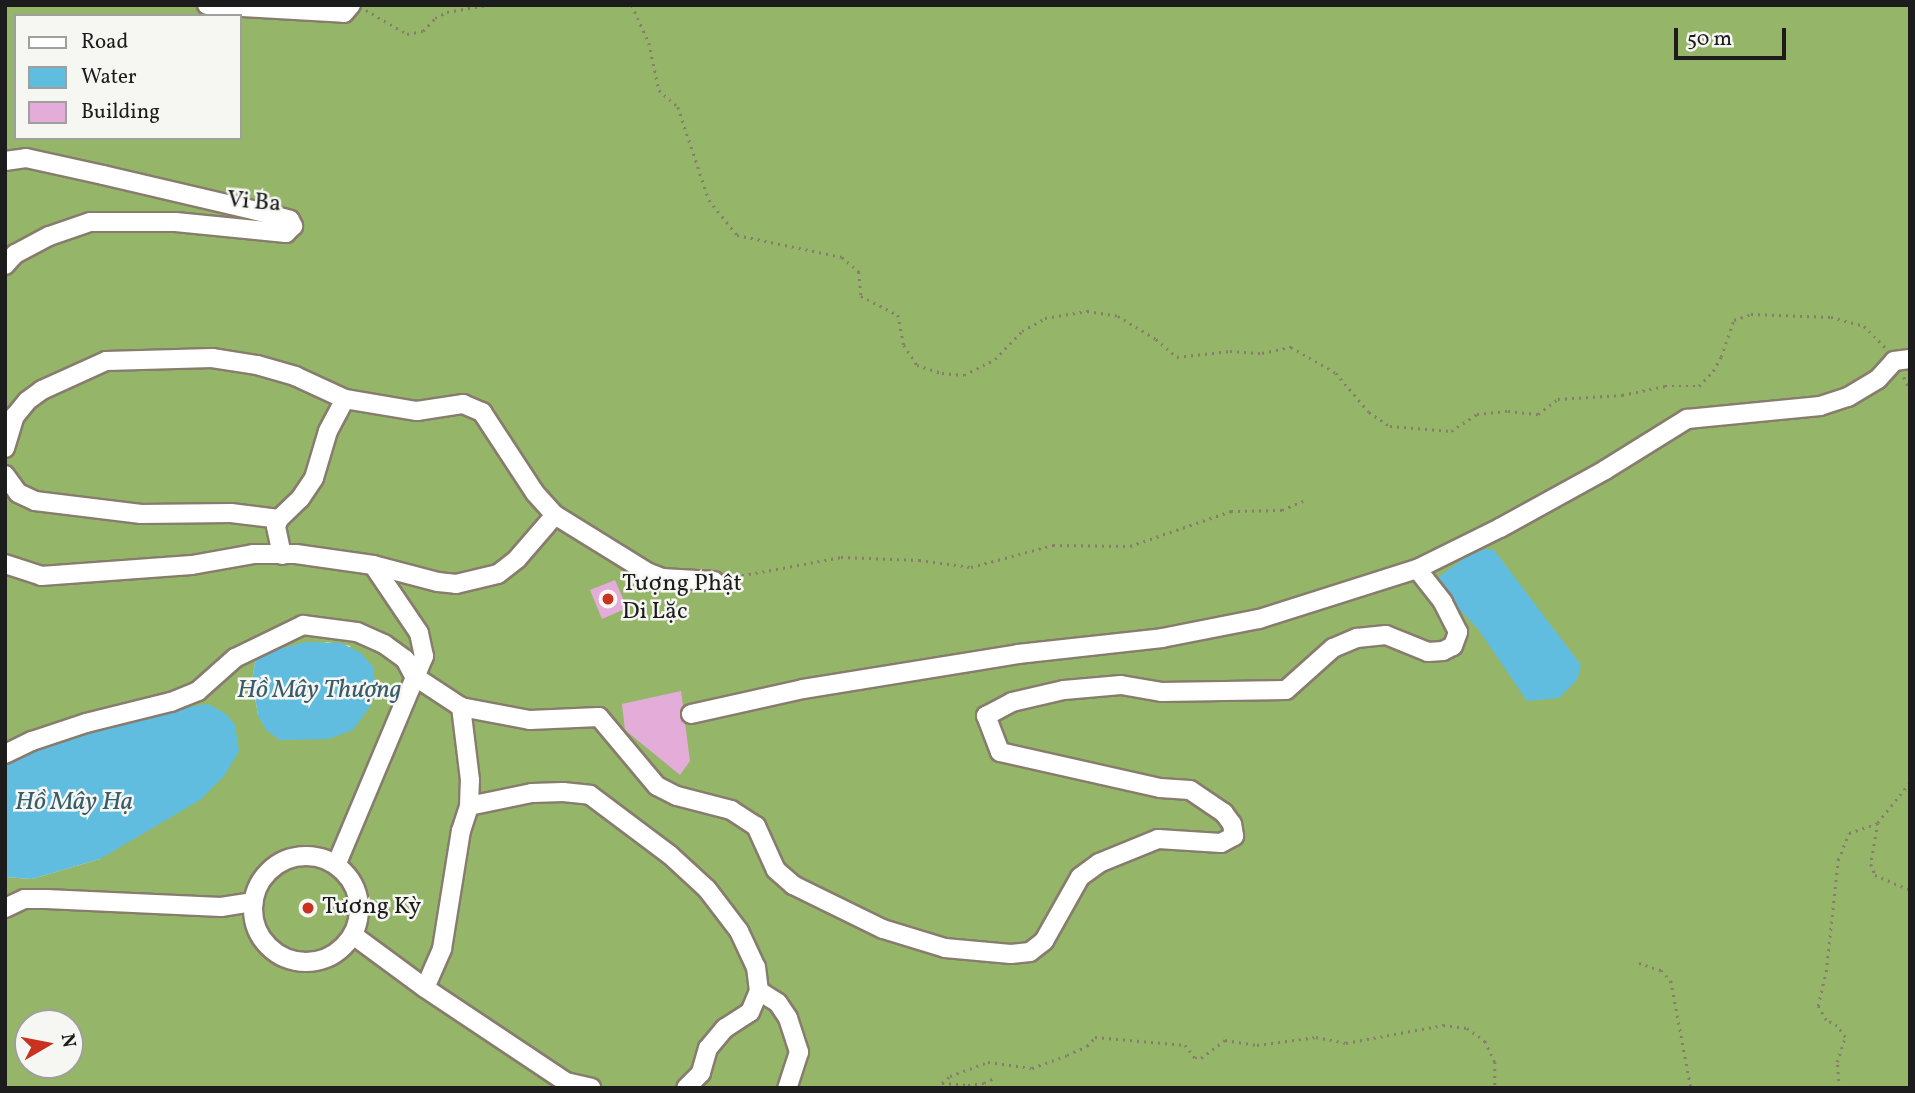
<!DOCTYPE html>
<html>
<head>
<meta charset="utf-8">
<style>
	body { margin:0 }
	#map { position:relative; width:1915px; height:1093px; overflow:hidden; background:#f3dcbe; font-family:Vollkorn,serif }
	div>[style] { position:absolute }
	[style*='--x'] { left:calc(var(--x)*1px); top:calc(var(--y)*1px); width:calc(var(--w)*1px); rotate:calc(var(--a)*1deg) }
	.forest>* { inset:0; background:#95b669 }
	.water>* { inset:0; background:#61bddf }
	.building>* { inset:0; background:#e4acd9 }
	.path>* { height:2.5px; margin-top:-1.25px; transform-origin:0; background:repeating-linear-gradient(90deg,#887c6d 0 2px,transparent 0 7px) }
	.roads { filter:drop-shadow(2px 0 #887c6d) drop-shadow(-2px 0 #887c6d) drop-shadow(0 2px #887c6d) drop-shadow(0 -2px #887c6d) }
	.minor>* { height:18px; margin:-9px; padding:0 9px; transform-origin:9px; border-radius:9px; background:#fff }
	.minor>.ring { margin:-9px; padding:0; box-sizing:content-box; background:none; border:18px solid #fff; border-radius:50% }
	.dots>* { width:19px; height:19px; translate:-50% -50%; box-sizing:border-box; border:4px solid #f6f6f2; border-radius:50% }
	span { translate:-50% -50%; white-space:nowrap; text-align:center; line-height:1.15; -webkit-text-stroke:5px #f6f6f2; paint-order:stroke }
	.street-label { font-size:24px; color:#1c1c1c }
	.poi-label { font-size:24px; color:#1c1c1c }
	.left { translate:0 -50%; text-align:left }
	.water-label { font-size:26px; color:#385c6a; font-style:italic }
	.frame { position:absolute; inset:0; border:7px solid #1c1c1c; pointer-events:none }
	.legend { position:absolute; left:14px; top:14px; width:228px; height:126px; box-sizing:border-box; background:#f6f6f2; border:2px solid #9f9f9c; margin:0; padding:9px 12px; list-style:none; font-size:21px; color:#1c1c1c }
	.legend li { display:flex; align-items:center; gap:14px; height:35px }
	.legend b { width:35px; border:2px solid #9f9f9c }
	.north { position:absolute; left:14px; top:1009px; width:70px; height:70px; box-sizing:border-box; background:#f6f6f2; border:2px solid #9f9f9c; border-radius:50%; rotate:80deg; font-size:19px; font-weight:700; line-height:28px; text-align:center; color:#1c1c1c }
	.north::after { content:''; display:block; margin:auto; width:24px; height:32px; background:#c8321e; clip-path:polygon(50% 0,100% 100%,50% 72%,0 100%) }
	.scale { position:absolute; left:1674px; top:28px; width:112px; height:32px; box-sizing:border-box; border:4px solid #1c1c1c; border-top:0; padding-left:9px; font-size:21px; line-height:24px; white-space:nowrap; color:#1c1c1c; -webkit-text-stroke:5px #f6f6f2; paint-order:stroke }
</style>
</head>
<body>
<div id="map">
	<div class="forest">
		<div style="clip-path:polygon(evenodd,5px 5px,1910px 5px,1910px 1088px,5px 1088px,5px 877px,32px 879px,100px 859px,182px 708px,66px 740px,5px 763px,5px 5px,16px 16px,240px 16px,240px 138px,16px 138px,16px 16px,5px 5px,327px 642px,351px 646px,258px 715px,252px 680px,256px 658px,327px 642px,5px 5px,28px 1023px,70px 1023px,70px 1065px,28px 1065px,28px 1023px)"></div>
	</div>
	<div class="water">
		<div style="clip-path:polygon(1486px 549px,1494px 550px,1581px 665px,1577px 680px,1559px 698px,1527px 701px,1478px 629px,1433px 581px,1469px 555px)"></div>
		<div style="clip-path:polygon(306px 642px,341px 643px,361px 653px,373px 667px,376px 690px,371px 705px,353px 730px,328px 739px,280px 740px,266px 730px,258px 715px,252px 680px,256px 658px,268px 652px)"></div>
		<div style="clip-path:polygon(208px 704px,226px 714px,235px 725px,239px 751px,224px 776px,200px 800px,100px 859px,32px 879px,5px 877px,5px 763px,66px 740px,182px 708px)"></div>
	</div>
	<div class="building">
		<div style="clip-path:polygon(615px 580px,627px 608px,602px 619px,590px 590px)"></div>
		<div style="clip-path:polygon(681px 691px,683px 706px,680px 716px,685px 723px,690px 761px,680px 775px,625px 730px,622px 704px)"></div>
	</div>
	<div class="path">
		<div style="--x:632;--y:5;--w:42;--a:65.9"></div>
		<div style="--x:649;--y:43;--w:48;--a:78"></div>
		<div style="--x:659;--y:90;--w:25;--a:42"></div>
		<div style="--x:678;--y:107;--w:98;--a:71.6"></div>
		<div style="--x:709;--y:200;--w:45;--a:51.3"></div>
		<div style="--x:737;--y:235;--w:107;--a:11.8"></div>
		<div style="--x:842;--y:257;--w:23;--a:41"></div>
		<div style="--x:859;--y:272;--w:24;--a:85"></div>
		<div style="--x:861;--y:296;--w:42;--a:27.2"></div>
		<div style="--x:898;--y:315;--w:31;--a:79"></div>
		<div style="--x:904;--y:345;--w:24;--a:57"></div>
		<div style="--x:917;--y:365;--w:26;--a:18"></div>
		<div style="--x:942;--y:373;--w:22;--a:5"></div>
		<div style="--x:964;--y:375;--w:35;--a:-27"></div>
		<div style="--x:995;--y:359;--w:39;--a:-46"></div>
		<div style="--x:1022;--y:331;--w:26;--a:-29"></div>
		<div style="--x:1045;--y:318;--w:43;--a:-9.5"></div>
		<div style="--x:1087;--y:311;--w:31;--a:9"></div>
		<div style="--x:1118;--y:316;--w:44;--a:31.2"></div>
		<div style="--x:1156;--y:339;--w:28;--a:41"></div>
		<div style="--x:1177;--y:357;--w:53;--a:-6.5"></div>
		<div style="--x:1230;--y:351;--w:32;--a:4"></div>
		<div style="--x:1262;--y:353;--w:30;--a:-12"></div>
		<div style="--x:1291;--y:347;--w:52;--a:30"></div>
		<div style="--x:1336;--y:373;--w:51;--a:49.8"></div>
		<div style="--x:1369;--y:412;--w:25;--a:34"></div>
		<div style="--x:1390;--y:426;--w:61;--a:4.7"></div>
		<div style="--x:1451;--y:431;--w:31;--a:-33"></div>
		<div style="--x:1477;--y:414;--w:31;--a:-6"></div>
		<div style="--x:1508;--y:411;--w:30;--a:6"></div>
		<div style="--x:1538;--y:414;--w:25;--a:-37"></div>
		<div style="--x:1558;--y:399;--w:64;--a:-3.6"></div>
		<div style="--x:1622;--y:395;--w:44;--a:-11.8"></div>
		<div style="--x:1665;--y:386;--w:34;--a:0"></div>
		<div style="--x:1699;--y:386;--w:21;--a:-47"></div>
		<div style="--x:1713;--y:371;--w:16;--a:-60"></div>
		<div style="--x:1721;--y:357;--w:39;--a:-71"></div>
		<div style="--x:1734;--y:320;--w:18;--a:-19"></div>
		<div style="--x:1751;--y:314;--w:80;--a:2.1"></div>
		<div style="--x:1831;--y:317;--w:34;--a:15"></div>
		<div style="--x:1864;--y:326;--w:31;--a:45"></div>
		<div style="--x:366;--y:10;--w:48;--a:30.3"></div>
		<div style="--x:407;--y:34;--w:16;--a:-11"></div>
		<div style="--x:423;--y:31;--w:18;--a:-47"></div>
		<div style="--x:435;--y:18;--w:13;--a:-27"></div>
		<div style="--x:447;--y:12;--w:39;--a:-10"></div>
		<div style="--x:1904;--y:377;--w:14;--a:65"></div>
		<div style="--x:728;--y:578;--w:115;--a:-10.5"></div>
		<div style="--x:841;--y:557;--w:78;--a:2.2"></div>
		<div style="--x:919;--y:560;--w:52;--a:7.7"></div>
		<div style="--x:971;--y:567;--w:85;--a:-15"></div>
		<div style="--x:1053;--y:545;--w:77;--a:0.7"></div>
		<div style="--x:1130;--y:546;--w:107;--a:-19.1"></div>
		<div style="--x:1231;--y:511;--w:51;--a:-1.1"></div>
		<div style="--x:1282;--y:510;--w:23;--a:-23"></div>
		<div style="--x:1910;--y:783;--w:51;--a:128.7"></div>
		<div style="--x:1878;--y:823;--w:42;--a:99.7"></div>
		<div style="--x:1871;--y:864;--w:12;--a:70"></div>
		<div style="--x:1875;--y:875;--w:38;--a:23"></div>
		<div style="--x:1639;--y:963;--w:23;--a:18"></div>
		<div style="--x:1661;--y:970;--w:15;--a:48"></div>
		<div style="--x:1671;--y:981;--w:109;--a:79.4"></div>
		<div style="--x:942;--y:1083;--w:26;--a:4"></div>
		<div style="--x:968;--y:1085;--w:16;--a:-7"></div>
		<div style="--x:984;--y:1083;--w:13;--a:-27"></div>
		<div style="--x:937;--y:1088;--w:18;--a:-43"></div>
		<div style="--x:950;--y:1076;--w:40;--a:-20.2"></div>
		<div style="--x:988;--y:1062;--w:44;--a:7.8"></div>
		<div style="--x:1032;--y:1068;--w:37;--a:-20"></div>
		<div style="--x:1067;--y:1055;--w:22;--a:-24"></div>
		<div style="--x:1087;--y:1046;--w:12;--a:-48"></div>
		<div style="--x:1095;--y:1037;--w:90;--a:5.1"></div>
		<div style="--x:1185;--y:1045;--w:16;--a:52"></div>
		<div style="--x:1195;--y:1058;--w:6;--a:0"></div>
		<div style="--x:1201;--y:1058;--w:30;--a:-37"></div>
		<div style="--x:1225;--y:1040;--w:32;--a:9"></div>
		<div style="--x:1257;--y:1045;--w:60;--a:-7.7"></div>
		<div style="--x:1316;--y:1037;--w:31;--a:11"></div>
		<div style="--x:1346;--y:1043;--w:99;--a:-10.5"></div>
		<div style="--x:1443;--y:1025;--w:24;--a:7"></div>
		<div style="--x:1467;--y:1028;--w:22;--a:36"></div>
		<div style="--x:1485;--y:1041;--w:23;--a:65"></div>
		<div style="--x:1495;--y:1062;--w:26;--a:90"></div>
		<div style="--x:1839;--y:1088;--w:26;--a:-94"></div>
		<div style="--x:1837;--y:1062;--w:26;--a:-72"></div>
		<div style="--x:1845;--y:1037;--w:14;--a:-126"></div>
		<div style="--x:1837;--y:1026;--w:13;--a:-151"></div>
		<div style="--x:1826;--y:1020;--w:16;--a:-120"></div>
		<div style="--x:1818;--y:1006;--w:35;--a:-77"></div>
		<div style="--x:1826;--y:972;--w:113;--a:-83.9"></div>
		<div style="--x:1838;--y:860;--w:29;--a:-68"></div>
		<div style="--x:1849;--y:833;--w:31;--a:-19"></div>
	</div>
	<div class="roads">
		<div class="minor">
			<div style="--x:207;--y:5;--w:137;--a:3.3"></div>
			<div style="--x:344;--y:13;--w:11;--a:-49"></div>
			<div style="--x:5;--y:161;--w:21;--a:-8"></div>
			<div style="--x:26;--y:158;--w:79;--a:12.4"></div>
			<div style="--x:103;--y:175;--w:158;--a:13.2"></div>
			<div style="--x:257;--y:211;--w:34;--a:15"></div>
			<div style="--x:290;--y:220;--w:7;--a:63"></div>
			<div style="--x:293;--y:226;--w:10;--a:135"></div>
			<div style="--x:286;--y:233;--w:111;--a:-174.3"></div>
			<div style="--x:176;--y:222;--w:86;--a:180"></div>
			<div style="--x:90;--y:222;--w:43;--a:161.1"></div>
			<div style="--x:49;--y:236;--w:38;--a:152"></div>
			<div style="--x:15;--y:254;--w:15;--a:132"></div>
			<div style="--x:5;--y:448;--w:34;--a:-73"></div>
			<div style="--x:15;--y:416;--w:19;--a:-51"></div>
			<div style="--x:27;--y:401;--w:19;--a:-36"></div>
			<div style="--x:42;--y:390;--w:70;--a:-24.4"></div>
			<div style="--x:106;--y:361;--w:106;--a:-1.6"></div>
			<div style="--x:212;--y:358;--w:46;--a:8.8"></div>
			<div style="--x:257;--y:365;--w:40;--a:16"></div>
			<div style="--x:295;--y:376;--w:55;--a:24.7"></div>
			<div style="--x:5;--y:475;--w:22;--a:54"></div>
			<div style="--x:18;--y:493;--w:19;--a:25"></div>
			<div style="--x:35;--y:501;--w:107;--a:7"></div>
			<div style="--x:141;--y:514;--w:90;--a:-0.6"></div>
			<div style="--x:231;--y:513;--w:48;--a:7.1"></div>
			<div style="--x:282;--y:555;--w:30;--a:-102"></div>
			<div style="--x:276;--y:526;--w:8;--a:-67"></div>
			<div style="--x:279;--y:519;--w:29;--a:-44"></div>
			<div style="--x:300;--y:499;--w:25;--a:-56"></div>
			<div style="--x:314;--y:478;--w:49;--a:-73.4"></div>
			<div style="--x:328;--y:431;--w:36;--a:-62"></div>
			<div style="--x:345;--y:399;--w:73;--a:9.5"></div>
			<div style="--x:417;--y:411;--w:47;--a:-8.7"></div>
			<div style="--x:463;--y:404;--w:21;--a:23"></div>
			<div style="--x:482;--y:412;--w:97;--a:56.8"></div>
			<div style="--x:535;--y:493;--w:30;--a:48"></div>
			<div style="--x:555;--y:515;--w:110;--a:31.7"></div>
			<div style="--x:649;--y:573;--w:14;--a:21"></div>
			<div style="--x:662;--y:578;--w:52;--a:3.3"></div>
			<div style="--x:5;--y:564;--w:38;--a:18"></div>
			<div style="--x:41;--y:576;--w:151;--a:-4.2"></div>
			<div style="--x:192;--y:565;--w:62;--a:-10.2"></div>
			<div style="--x:253;--y:554;--w:43;--a:0"></div>
			<div style="--x:296;--y:554;--w:78;--a:8.1"></div>
			<div style="--x:373;--y:565;--w:82;--a:55.9"></div>
			<div style="--x:419;--y:633;--w:24;--a:78"></div>
			<div style="--x:424;--y:656;--w:227;--a:112.8"></div>
			<div style="--x:373;--y:565;--w:67;--a:14.7"></div>
			<div style="--x:438;--y:582;--w:18;--a:6"></div>
			<div style="--x:456;--y:584;--w:43;--a:-13.4"></div>
			<div style="--x:498;--y:574;--w:24;--a:-38"></div>
			<div style="--x:517;--y:559;--w:58;--a:-49.2"></div>
			<div style="--x:691;--y:714;--w:115;--a:-12.6"></div>
			<div style="--x:803;--y:689;--w:218;--a:-9.2"></div>
			<div style="--x:1018;--y:654;--w:145;--a:-6.3"></div>
			<div style="--x:1162;--y:638;--w:99;--a:-11.1"></div>
			<div style="--x:1259;--y:619;--w:166;--a:-17.6"></div>
			<div style="--x:1417;--y:569;--w:93;--a:-26.3"></div>
			<div style="--x:1500;--y:528;--w:120;--a:-28.9"></div>
			<div style="--x:1605;--y:470;--w:97;--a:-31.9"></div>
			<div style="--x:1687;--y:419;--w:134;--a:-5.6"></div>
			<div style="--x:1820;--y:406;--w:29;--a:-18"></div>
			<div style="--x:1848;--y:397;--w:35;--a:-31"></div>
			<div style="--x:1878;--y:379;--w:24;--a:-48"></div>
			<div style="--x:1894;--y:361;--w:16;--a:-7"></div>
			<div style="--x:5;--y:754;--w:30;--a:-26"></div>
			<div style="--x:32;--y:741;--w:57;--a:-18.4"></div>
			<div style="--x:86;--y:723;--w:88;--a:-13.9"></div>
			<div style="--x:171;--y:702;--w:29;--a:-22"></div>
			<div style="--x:198;--y:691;--w:50;--a:-41.7"></div>
			<div style="--x:235;--y:658;--w:76;--a:-25.9"></div>
			<div style="--x:303;--y:625;--w:54;--a:7.4"></div>
			<div style="--x:357;--y:632;--w:30;--a:24"></div>
			<div style="--x:384;--y:644;--w:26;--a:36"></div>
			<div style="--x:405;--y:659;--w:19;--a:62"></div>
			<div style="--x:414;--y:676;--w:56;--a:33.4"></div>
			<div style="--x:461;--y:707;--w:70;--a:10.7"></div>
			<div style="--x:530;--y:720;--w:69;--a:-2.5"></div>
			<div style="--x:599;--y:717;--w:90;--a:50"></div>
			<div style="--x:657;--y:786;--w:22;--a:27"></div>
			<div style="--x:677;--y:796;--w:56;--a:14.5"></div>
			<div style="--x:731;--y:810;--w:30;--a:33"></div>
			<div style="--x:756;--y:826;--w:48;--a:65.6"></div>
			<div style="--x:776;--y:870;--w:23;--a:41"></div>
			<div style="--x:793;--y:885;--w:100;--a:26.1"></div>
			<div style="--x:883;--y:929;--w:65;--a:17"></div>
			<div style="--x:945;--y:948;--w:66;--a:5.2"></div>
			<div style="--x:1011;--y:954;--w:19;--a:-6"></div>
			<div style="--x:1030;--y:952;--w:18;--a:-38"></div>
			<div style="--x:1044;--y:941;--w:73;--a:-60.6"></div>
			<div style="--x:1080;--y:877;--w:24;--a:-36"></div>
			<div style="--x:1099;--y:863;--w:64;--a:-22.1"></div>
			<div style="--x:1158;--y:839;--w:63;--a:3.6"></div>
			<div style="--x:1221;--y:843;--w:15;--a:-28"></div>
			<div style="--x:1234;--y:836;--w:12;--a:-99"></div>
			<div style="--x:1232;--y:824;--w:14;--a:-126"></div>
			<div style="--x:1224;--y:813;--w:41;--a:-145.9"></div>
			<div style="--x:1190;--y:790;--w:30;--a:-176"></div>
			<div style="--x:1160;--y:788;--w:164;--a:-167.3"></div>
			<div style="--x:1000;--y:752;--w:39;--a:-111"></div>
			<div style="--x:986;--y:716;--w:30;--a:-28"></div>
			<div style="--x:1012;--y:702;--w:53;--a:-13"></div>
			<div style="--x:1064;--y:690;--w:57;--a:-5"></div>
			<div style="--x:1121;--y:685;--w:42;--a:9.7"></div>
			<div style="--x:1162;--y:692;--w:124;--a:-0.9"></div>
			<div style="--x:1286;--y:690;--w:63;--a:-41.8"></div>
			<div style="--x:1333;--y:648;--w:26;--a:-23"></div>
			<div style="--x:1357;--y:638;--w:29;--a:-6"></div>
			<div style="--x:1386;--y:635;--w:45;--a:22"></div>
			<div style="--x:1428;--y:652;--w:15;--a:-4"></div>
			<div style="--x:1443;--y:651;--w:11;--a:-27"></div>
			<div style="--x:1453;--y:646;--w:15;--a:-70"></div>
			<div style="--x:1458;--y:632;--w:34;--a:-117"></div>
			<div style="--x:1443;--y:602;--w:42;--a:-128.2"></div>
			<div style="--x:469;--y:806;--w:64;--a:-11.7"></div>
			<div style="--x:532;--y:793;--w:31;--a:-2"></div>
			<div style="--x:563;--y:792;--w:27;--a:6"></div>
			<div style="--x:590;--y:795;--w:100;--a:36.9"></div>
			<div style="--x:670;--y:855;--w:50;--a:42.6"></div>
			<div style="--x:707;--y:889;--w:53;--a:52.7"></div>
			<div style="--x:739;--y:931;--w:40;--a:65"></div>
			<div style="--x:756;--y:967;--w:24;--a:83"></div>
			<div style="--x:759;--y:991;--w:23;--a:113"></div>
			<div style="--x:750;--y:1012;--w:30;--a:147"></div>
			<div style="--x:725;--y:1028;--w:26;--a:130"></div>
			<div style="--x:708;--y:1048;--w:26;--a:106"></div>
			<div style="--x:701;--y:1073;--w:21;--a:135"></div>
			<div class="ring" style="left:253px;top:856px;width:88px;height:88px"></div>
			<div style="--x:5;--y:908;--w:21;--a:-25"></div>
			<div style="--x:24;--y:899;--w:22;--a:0"></div>
			<div style="--x:46;--y:899;--w:175;--a:2.6"></div>
			<div style="--x:221;--y:907;--w:33;--a:-9"></div>
			<div style="--x:353;--y:935;--w:89;--a:36.4"></div>
			<div style="--x:425;--y:988;--w:169;--a:33.7"></div>
			<div style="--x:566;--y:1082;--w:26;--a:13"></div>
			<div style="--x:425;--y:988;--w:43;--a:-66.4"></div>
			<div style="--x:442;--y:949;--w:120;--a:-80.9"></div>
			<div style="--x:461;--y:831;--w:26;--a:-72"></div>
			<div style="--x:469;--y:806;--w:26;--a:-88"></div>
			<div style="--x:470;--y:780;--w:74;--a:-97"></div>
			<div style="--x:759;--y:991;--w:22;--a:32"></div>
			<div style="--x:778;--y:1003;--w:18;--a:56"></div>
			<div style="--x:788;--y:1018;--w:36;--a:72"></div>
			<div style="--x:799;--y:1052;--w:38;--a:108"></div>
		</div>
	</div>
	<div class="dots">
		<div style="left:608px;top:599px;background:#c8321e"></div>
		<div style="left:308px;top:908px;background:#c8321e"></div>
	</div>
	<div class="street-label">
		<span style="left:254px;top:203px;rotate:5deg">Vi Ba</span>
	</div>
	<div class="poi-label">
		<span class="left" style="left:622px;top:599px">Tượng Phật<br>Di Lặc</span>
		<span class="left" style="left:322px;top:908px">Tương Kỳ</span>
	</div>
	<div class="water-label">
		<span style="left:319px;top:691px">Hồ Mây Thượng</span>
		<span style="left:74px;top:803px">Hồ Mây Hạ</span>
	</div>
	<div class="frame"></div>
	<ul class="legend">
	<li><b style="height:9px;background:#fff"></b>Road</li>
	<li><b style="height:19px;background:#61bddf"></b>Water</li>
	<li><b style="height:19px;background:#e4acd9"></b>Building</li>
	</ul>
	<div class="north">N</div>
	<div class="scale">50 m</div>
</div>
</body>
</html>
